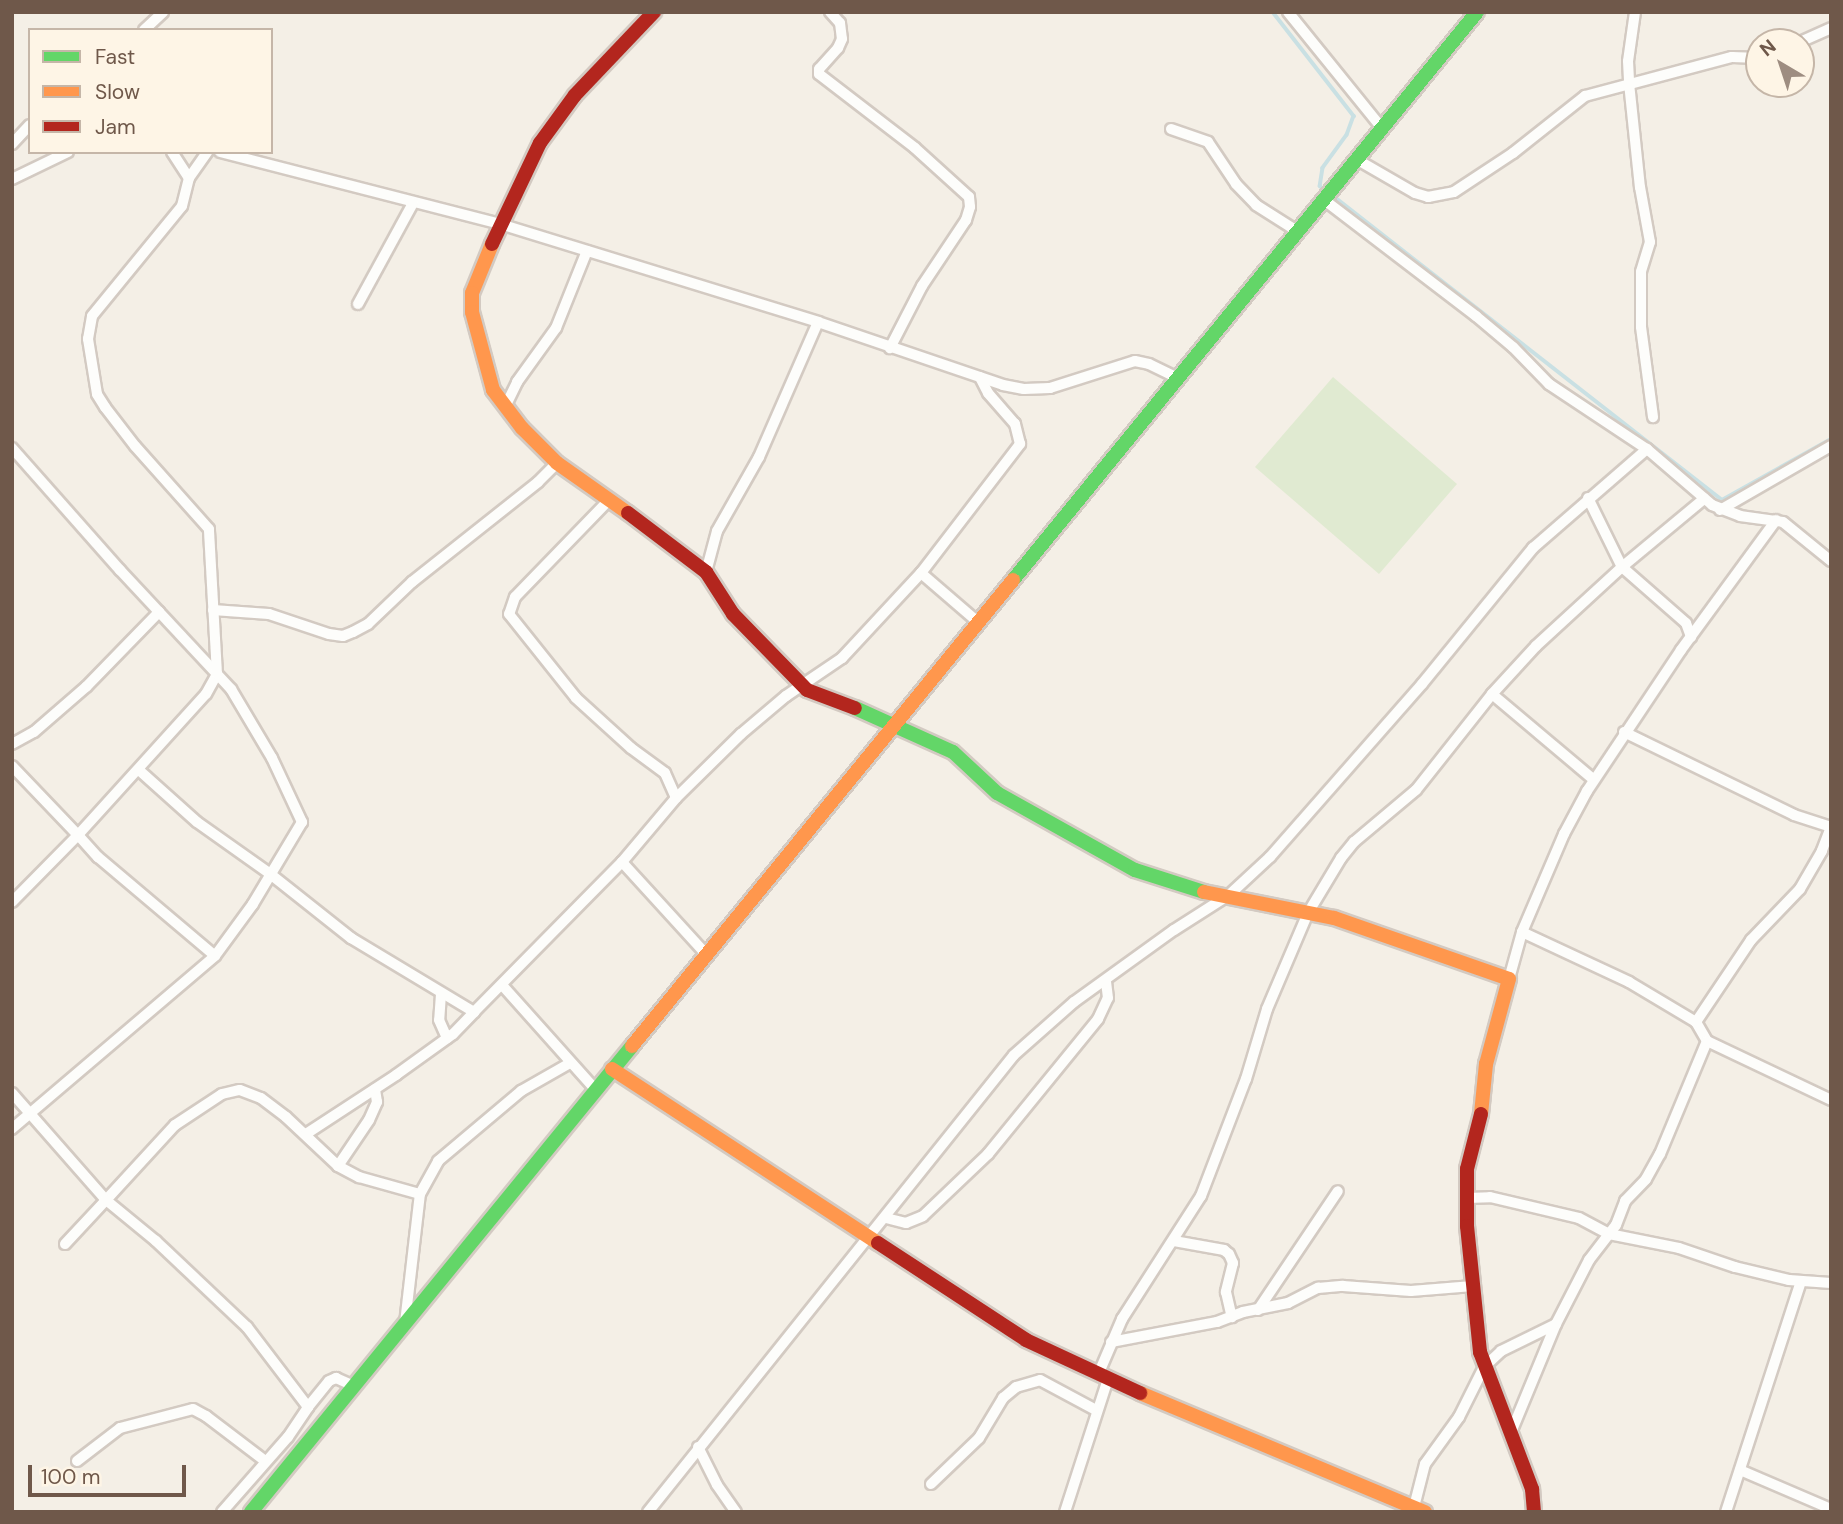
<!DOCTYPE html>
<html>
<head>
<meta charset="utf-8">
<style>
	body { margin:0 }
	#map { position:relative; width:1843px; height:1524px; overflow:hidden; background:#f4efe6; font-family:"DM Sans",sans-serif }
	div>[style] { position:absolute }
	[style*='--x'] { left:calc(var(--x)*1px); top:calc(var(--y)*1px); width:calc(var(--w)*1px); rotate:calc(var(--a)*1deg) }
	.green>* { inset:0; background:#e0ead1 }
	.stream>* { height:3.5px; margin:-1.75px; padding:0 1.75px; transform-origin:1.75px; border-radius:1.75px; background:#c9e0e3 }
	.roads { filter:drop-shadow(2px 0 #d3cac2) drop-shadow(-2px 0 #d3cac2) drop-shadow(0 2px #d3cac2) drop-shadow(0 -2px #d3cac2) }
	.street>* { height:10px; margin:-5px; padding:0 5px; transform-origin:5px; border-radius:5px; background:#fdfdfb }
	.fast>* { height:14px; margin:-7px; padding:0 7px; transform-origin:7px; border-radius:7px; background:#63d668 }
	.slow>* { height:14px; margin:-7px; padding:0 7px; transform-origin:7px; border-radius:7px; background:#ff974d }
	.jam>* { height:14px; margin:-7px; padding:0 7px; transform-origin:7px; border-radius:7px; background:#b3261e }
	span { translate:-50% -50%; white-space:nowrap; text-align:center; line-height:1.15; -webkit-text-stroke:5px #fef5e6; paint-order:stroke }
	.frame { position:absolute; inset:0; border:14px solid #6f584a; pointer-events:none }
	.legend { position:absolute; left:28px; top:28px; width:245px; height:126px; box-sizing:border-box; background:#fef5e6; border:2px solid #c5b6a8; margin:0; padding:9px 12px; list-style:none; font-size:21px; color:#6f584a }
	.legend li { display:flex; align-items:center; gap:14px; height:35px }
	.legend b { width:35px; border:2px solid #c5b6a8 }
	.north { position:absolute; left:1745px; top:28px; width:70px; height:70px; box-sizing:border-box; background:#fef5e6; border:2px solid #c5b6a8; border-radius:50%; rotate:321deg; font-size:19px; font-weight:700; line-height:28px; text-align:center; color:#6f584a }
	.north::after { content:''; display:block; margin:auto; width:24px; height:32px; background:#9e8d81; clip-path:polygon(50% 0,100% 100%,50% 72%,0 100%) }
	.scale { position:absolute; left:28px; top:1465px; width:158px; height:32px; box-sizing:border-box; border:4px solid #6f584a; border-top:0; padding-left:9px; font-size:21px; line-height:24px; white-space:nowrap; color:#6f584a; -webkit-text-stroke:5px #fef5e6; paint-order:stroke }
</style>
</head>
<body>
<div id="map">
	<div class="green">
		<div style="clip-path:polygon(1333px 377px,1457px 484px,1379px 574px,1255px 467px)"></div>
	</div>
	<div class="stream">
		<div style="--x:1273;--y:12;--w:132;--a:52.1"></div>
		<div style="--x:1354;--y:116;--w:20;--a:110"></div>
		<div style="--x:1347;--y:135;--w:41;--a:126"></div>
		<div style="--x:1323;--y:168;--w:18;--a:99"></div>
		<div style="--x:1320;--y:186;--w:8;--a:40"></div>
		<div style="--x:1332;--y:195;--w:495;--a:38"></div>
		<div style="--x:1722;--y:500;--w:125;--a:-29.2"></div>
	</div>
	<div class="roads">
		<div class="street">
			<div style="--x:830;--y:12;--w:15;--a:48"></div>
			<div style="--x:840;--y:23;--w:16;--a:83"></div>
			<div style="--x:842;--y:39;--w:10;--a:114"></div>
			<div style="--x:838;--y:48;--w:28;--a:132"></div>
			<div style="--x:819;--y:69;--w:5;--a:90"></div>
			<div style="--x:819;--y:74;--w:121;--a:37.6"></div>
			<div style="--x:915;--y:148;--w:73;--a:42.2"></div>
			<div style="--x:969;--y:197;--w:10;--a:84"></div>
			<div style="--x:970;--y:207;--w:14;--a:107"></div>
			<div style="--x:966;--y:220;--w:79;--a:123.7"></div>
			<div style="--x:922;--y:286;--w:70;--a:117.3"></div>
			<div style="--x:1288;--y:12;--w:149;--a:51"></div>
			<div style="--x:1635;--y:12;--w:49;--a:98.1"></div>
			<div style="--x:1628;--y:61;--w:22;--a:87"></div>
			<div style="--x:1629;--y:83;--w:105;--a:84"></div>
			<div style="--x:1640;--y:187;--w:56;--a:79.7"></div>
			<div style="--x:1650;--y:242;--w:31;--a:107"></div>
			<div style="--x:1641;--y:272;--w:55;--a:90"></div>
			<div style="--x:1641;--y:327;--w:91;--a:82.4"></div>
			<div style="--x:144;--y:30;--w:26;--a:-43"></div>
			<div style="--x:1800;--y:42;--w:34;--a:-24"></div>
			<div style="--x:1171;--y:129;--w:39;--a:19"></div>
			<div style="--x:1208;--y:142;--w:50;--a:56.3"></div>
			<div style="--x:1236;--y:184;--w:29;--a:46"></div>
			<div style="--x:1256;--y:205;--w:49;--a:32.4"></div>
			<div style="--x:12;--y:144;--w:26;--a:-47"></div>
			<div style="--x:172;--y:152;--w:31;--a:57"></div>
			<div style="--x:220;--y:152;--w:289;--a:14.4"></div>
			<div style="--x:500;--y:224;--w:333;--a:17.1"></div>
			<div style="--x:818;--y:322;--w:195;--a:18.8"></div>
			<div style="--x:1003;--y:385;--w:21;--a:11"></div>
			<div style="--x:1024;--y:389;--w:26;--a:-2"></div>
			<div style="--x:1050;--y:388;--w:89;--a:-17.6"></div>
			<div style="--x:1135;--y:361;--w:14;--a:12"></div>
			<div style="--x:1149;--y:364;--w:32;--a:26"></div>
			<div style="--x:1356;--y:159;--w:68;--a:30"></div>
			<div style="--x:1415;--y:193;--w:14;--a:17"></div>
			<div style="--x:1428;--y:197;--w:26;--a:-11"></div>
			<div style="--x:1454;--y:192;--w:71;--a:-33.5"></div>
			<div style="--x:1513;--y:153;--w:92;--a:-38.4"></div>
			<div style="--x:1585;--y:96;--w:152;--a:-14.9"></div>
			<div style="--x:1732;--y:57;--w:27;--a:2"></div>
			<div style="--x:12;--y:179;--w:62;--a:-25.7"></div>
			<div style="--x:1323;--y:199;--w:193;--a:37.4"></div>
			<div style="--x:1476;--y:316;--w:48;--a:40"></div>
			<div style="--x:1513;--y:347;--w:52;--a:45.8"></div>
			<div style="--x:1549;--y:384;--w:118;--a:33.6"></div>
			<div style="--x:1647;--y:449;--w:86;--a:40.7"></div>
			<div style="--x:1712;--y:505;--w:30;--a:21"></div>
			<div style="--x:1740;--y:516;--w:43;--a:7.9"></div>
			<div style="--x:1783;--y:522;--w:62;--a:39.1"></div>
			<div style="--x:358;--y:304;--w:115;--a:-61.4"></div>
			<div style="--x:505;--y:407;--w:28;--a:-64"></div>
			<div style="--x:517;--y:382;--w:67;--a:-54.2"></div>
			<div style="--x:556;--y:328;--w:83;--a:-68.1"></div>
			<div style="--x:12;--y:448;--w:163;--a:48.5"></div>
			<div style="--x:120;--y:570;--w:163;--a:47"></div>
			<div style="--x:231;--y:689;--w:80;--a:59.3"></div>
			<div style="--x:272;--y:758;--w:71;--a:64.9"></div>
			<div style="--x:302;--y:822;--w:96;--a:120.9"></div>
			<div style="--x:253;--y:904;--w:64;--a:126.2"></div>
			<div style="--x:215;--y:956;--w:267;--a:139.6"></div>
			<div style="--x:1588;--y:498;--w:77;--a:63.8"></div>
			<div style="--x:1622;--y:567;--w:85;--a:41.2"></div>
			<div style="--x:1686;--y:623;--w:15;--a:70"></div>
			<div style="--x:609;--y:500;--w:135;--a:134.1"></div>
			<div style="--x:515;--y:597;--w:18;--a:109"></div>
			<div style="--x:509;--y:614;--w:107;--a:51.4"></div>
			<div style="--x:576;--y:698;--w:74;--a:42.3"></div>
			<div style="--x:631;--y:748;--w:42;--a:36.3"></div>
			<div style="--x:665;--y:773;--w:27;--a:66"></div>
			<div style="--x:1720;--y:510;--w:128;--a:-30"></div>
			<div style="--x:706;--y:572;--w:42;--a:-75"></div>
			<div style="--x:717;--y:531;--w:85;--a:-60.4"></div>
			<div style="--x:759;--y:457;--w:147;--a:-66.4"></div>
			<div style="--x:921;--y:573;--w:75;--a:40.7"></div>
			<div style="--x:213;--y:610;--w:56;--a:4.1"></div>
			<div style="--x:269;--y:614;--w:63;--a:18.4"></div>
			<div style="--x:329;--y:634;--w:14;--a:8"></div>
			<div style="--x:343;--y:636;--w:11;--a:-22"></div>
			<div style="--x:353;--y:632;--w:17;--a:-28"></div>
			<div style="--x:368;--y:624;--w:61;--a:-43.7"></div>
			<div style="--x:412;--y:582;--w:161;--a:-38.4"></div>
			<div style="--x:538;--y:482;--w:27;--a:-45"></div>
			<div style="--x:1492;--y:694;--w:133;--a:40.1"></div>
			<div style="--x:1624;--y:732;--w:189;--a:26"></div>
			<div style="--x:1794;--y:815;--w:39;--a:18"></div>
			<div style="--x:12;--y:744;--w:25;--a:-29"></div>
			<div style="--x:34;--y:732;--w:69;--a:-40.9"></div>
			<div style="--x:86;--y:687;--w:105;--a:-45.8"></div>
			<div style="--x:12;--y:766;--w:95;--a:46.3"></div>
			<div style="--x:78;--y:835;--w:190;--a:-47.8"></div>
			<div style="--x:206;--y:694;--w:23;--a:-61"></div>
			<div style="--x:217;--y:674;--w:145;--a:-93.2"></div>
			<div style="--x:209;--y:529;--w:111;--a:-131.7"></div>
			<div style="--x:135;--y:446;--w:49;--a:-127.6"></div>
			<div style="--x:105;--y:407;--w:15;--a:-122"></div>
			<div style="--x:97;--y:394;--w:56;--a:-99.3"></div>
			<div style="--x:88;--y:339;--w:23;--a:-80"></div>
			<div style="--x:92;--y:316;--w:142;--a:-50.7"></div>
			<div style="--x:182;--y:206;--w:29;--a:-76"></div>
			<div style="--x:189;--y:178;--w:32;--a:-55"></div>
			<div style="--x:140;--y:771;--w:76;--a:41.8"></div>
			<div style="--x:197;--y:822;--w:88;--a:35.3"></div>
			<div style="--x:269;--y:873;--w:105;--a:38.4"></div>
			<div style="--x:351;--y:938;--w:144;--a:31"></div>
			<div style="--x:474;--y:1012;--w:211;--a:-45.4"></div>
			<div style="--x:622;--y:862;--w:84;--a:-49.8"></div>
			<div style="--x:676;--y:798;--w:91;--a:-44.6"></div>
			<div style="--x:741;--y:734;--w:59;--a:-40.2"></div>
			<div style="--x:786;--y:696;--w:68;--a:-34.2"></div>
			<div style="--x:842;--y:658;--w:116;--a:-47.1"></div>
			<div style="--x:921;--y:573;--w:163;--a:-52.5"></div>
			<div style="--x:1020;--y:444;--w:21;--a:-104"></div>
			<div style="--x:1015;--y:424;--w:41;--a:-131.1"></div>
			<div style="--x:988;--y:393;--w:18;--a:-117"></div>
			<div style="--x:1831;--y:827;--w:26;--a:111"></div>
			<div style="--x:1822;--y:851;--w:44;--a:120.1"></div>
			<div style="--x:1800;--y:889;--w:71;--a:133.9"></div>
			<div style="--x:1751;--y:940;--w:99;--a:123.9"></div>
			<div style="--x:1696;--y:1022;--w:22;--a:60"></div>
			<div style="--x:1707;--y:1041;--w:137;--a:25.4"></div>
			<div style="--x:622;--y:862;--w:125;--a:47.6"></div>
			<div style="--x:12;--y:902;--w:94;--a:-45.4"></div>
			<div style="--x:78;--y:835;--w:30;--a:48"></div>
			<div style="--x:98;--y:857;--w:153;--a:40.2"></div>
			<div style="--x:1522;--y:932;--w:118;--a:25"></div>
			<div style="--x:1629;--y:982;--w:78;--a:30.8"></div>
			<div style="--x:1509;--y:979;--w:49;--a:-74.5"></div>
			<div style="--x:1522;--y:932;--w:107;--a:-66.8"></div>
			<div style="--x:1564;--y:834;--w:49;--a:-61.9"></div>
			<div style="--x:1587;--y:791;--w:169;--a:-56.3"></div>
			<div style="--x:1681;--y:650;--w:161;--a:-53.8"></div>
			<div style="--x:502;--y:985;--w:140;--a:48.2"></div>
			<div style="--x:441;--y:994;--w:26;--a:94"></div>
			<div style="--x:439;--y:1020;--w:20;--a:66"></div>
			<div style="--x:12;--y:1093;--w:142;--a:48.7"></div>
			<div style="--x:106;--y:1200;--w:102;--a:-47.4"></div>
			<div style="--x:175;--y:1125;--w:56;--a:-33.4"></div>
			<div style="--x:222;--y:1094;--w:18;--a:-13"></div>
			<div style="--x:240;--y:1090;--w:22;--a:21"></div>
			<div style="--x:261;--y:1098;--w:31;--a:37"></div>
			<div style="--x:286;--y:1117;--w:71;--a:43.3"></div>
			<div style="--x:338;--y:1166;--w:24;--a:28"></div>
			<div style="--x:359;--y:1177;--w:63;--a:15.6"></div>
			<div style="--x:306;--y:1134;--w:108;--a:-33.2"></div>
			<div style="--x:396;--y:1075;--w:70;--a:-35.7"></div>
			<div style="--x:453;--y:1034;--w:30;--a:-46"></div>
			<div style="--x:338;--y:1166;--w:55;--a:-56"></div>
			<div style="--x:369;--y:1120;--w:20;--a:-66"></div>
			<div style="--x:377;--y:1102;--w:13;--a:-99"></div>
			<div style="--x:1467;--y:1198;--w:23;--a:-2"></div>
			<div style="--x:1490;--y:1197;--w:91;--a:13.3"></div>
			<div style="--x:1579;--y:1218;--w:34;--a:28"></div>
			<div style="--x:1609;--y:1234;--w:71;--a:11.3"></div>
			<div style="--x:1679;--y:1248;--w:59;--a:18.7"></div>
			<div style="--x:1735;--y:1267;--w:56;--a:13.5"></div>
			<div style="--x:1789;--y:1280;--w:42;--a:4.1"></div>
			<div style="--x:886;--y:1218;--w:21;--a:14"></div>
			<div style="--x:906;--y:1223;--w:18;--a:-22"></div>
			<div style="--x:923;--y:1216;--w:90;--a:-43.6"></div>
			<div style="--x:988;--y:1154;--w:174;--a:-50.8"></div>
			<div style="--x:1098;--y:1019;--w:23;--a:-65"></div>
			<div style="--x:1108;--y:998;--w:17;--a:-97"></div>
			<div style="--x:1174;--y:1241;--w:51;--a:10.2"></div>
			<div style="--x:1224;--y:1250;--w:6;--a:39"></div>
			<div style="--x:1229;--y:1254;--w:10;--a:66"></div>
			<div style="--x:1233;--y:1263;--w:30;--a:104"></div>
			<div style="--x:1226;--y:1292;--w:26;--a:77"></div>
			<div style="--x:65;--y:1244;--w:60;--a:-47"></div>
			<div style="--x:106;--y:1200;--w:65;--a:39.4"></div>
			<div style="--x:156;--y:1241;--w:125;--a:43.4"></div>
			<div style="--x:247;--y:1327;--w:101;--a:52.7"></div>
			<div style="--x:308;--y:1407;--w:33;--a:-51"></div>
			<div style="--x:329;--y:1381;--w:8;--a:-23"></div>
			<div style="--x:336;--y:1378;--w:20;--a:24"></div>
			<div style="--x:1258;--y:1310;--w:143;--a:-56.1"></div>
			<div style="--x:405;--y:1323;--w:130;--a:-83.4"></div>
			<div style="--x:420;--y:1194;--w:38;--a:-61"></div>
			<div style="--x:438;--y:1161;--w:109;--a:-40.1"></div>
			<div style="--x:521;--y:1091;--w:56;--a:-29.7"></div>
			<div style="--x:1111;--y:1342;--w:108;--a:-10.7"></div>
			<div style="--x:1217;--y:1322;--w:28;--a:-21"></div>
			<div style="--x:1243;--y:1312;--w:46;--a:-11.3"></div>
			<div style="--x:1288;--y:1303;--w:34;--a:-27"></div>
			<div style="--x:1318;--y:1288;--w:25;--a:-5"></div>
			<div style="--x:1343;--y:1286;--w:68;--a:4.2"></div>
			<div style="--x:1411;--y:1291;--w:62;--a:-4.6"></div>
			<div style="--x:1098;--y:1375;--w:61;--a:-66.8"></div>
			<div style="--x:1122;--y:1319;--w:146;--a:-57.3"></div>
			<div style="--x:1201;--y:1196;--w:125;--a:-69"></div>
			<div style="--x:1246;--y:1079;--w:73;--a:-73.3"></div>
			<div style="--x:1267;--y:1009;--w:104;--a:-66.9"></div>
			<div style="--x:1308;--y:913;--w:64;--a:-59"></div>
			<div style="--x:1341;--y:858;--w:21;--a:-51"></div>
			<div style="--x:1354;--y:842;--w:81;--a:-40"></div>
			<div style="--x:1416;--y:790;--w:122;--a:-51.6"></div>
			<div style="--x:1492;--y:694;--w:65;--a:-47.5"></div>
			<div style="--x:1536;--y:646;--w:117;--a:-42.6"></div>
			<div style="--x:1622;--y:567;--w:107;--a:-39.7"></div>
			<div style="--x:1512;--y:1430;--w:115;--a:-67.5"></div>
			<div style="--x:1556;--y:1324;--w:72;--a:-62.7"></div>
			<div style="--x:1589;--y:1260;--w:44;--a:-52.4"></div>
			<div style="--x:1616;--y:1225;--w:26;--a:-69"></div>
			<div style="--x:1625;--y:1201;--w:30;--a:-46"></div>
			<div style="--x:1646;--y:1179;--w:29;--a:-61"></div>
			<div style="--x:1660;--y:1154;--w:122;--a:-67.4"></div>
			<div style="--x:698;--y:1447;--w:42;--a:63.4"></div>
			<div style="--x:717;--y:1485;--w:33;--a:55"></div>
			<div style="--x:77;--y:1461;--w:54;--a:-37.5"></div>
			<div style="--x:120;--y:1428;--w:75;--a:-14.6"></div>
			<div style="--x:193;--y:1409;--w:15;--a:28"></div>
			<div style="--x:206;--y:1416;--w:74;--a:37.3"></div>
			<div style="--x:1740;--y:1470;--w:99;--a:23.2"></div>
			<div style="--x:931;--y:1484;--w:66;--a:-43.8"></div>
			<div style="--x:979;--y:1438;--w:47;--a:-59"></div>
			<div style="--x:1003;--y:1398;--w:17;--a:-40"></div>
			<div style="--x:1016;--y:1387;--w:25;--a:-16"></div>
			<div style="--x:1040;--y:1380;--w:64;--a:28.2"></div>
			<div style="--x:1414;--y:1507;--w:44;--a:-75.7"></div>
			<div style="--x:1425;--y:1464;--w:58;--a:-54.1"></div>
			<div style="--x:1459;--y:1417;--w:56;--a:-63.4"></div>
			<div style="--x:1484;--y:1367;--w:23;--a:-43"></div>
			<div style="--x:1501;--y:1351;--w:61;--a:-26.1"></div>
			<div style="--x:222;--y:1512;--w:100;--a:-48.7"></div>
			<div style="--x:288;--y:1437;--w:36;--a:-56"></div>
			<div style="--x:648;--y:1512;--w:585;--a:-51.31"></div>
			<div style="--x:1014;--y:1055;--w:80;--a:-41.5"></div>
			<div style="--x:1074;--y:1002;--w:123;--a:-35.8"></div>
			<div style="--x:1174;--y:930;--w:65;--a:-32.5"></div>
			<div style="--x:1229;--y:895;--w:56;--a:-42.8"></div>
			<div style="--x:1270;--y:857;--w:230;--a:-48.7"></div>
			<div style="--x:1422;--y:684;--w:176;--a:-50.8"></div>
			<div style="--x:1533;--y:548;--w:151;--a:-41"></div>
			<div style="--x:1065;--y:1512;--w:140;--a:-72.1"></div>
			<div style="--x:1726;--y:1512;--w:243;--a:-72"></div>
		</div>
		<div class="fast">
			<div style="--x:1013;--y:580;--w:733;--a:-50.75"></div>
			<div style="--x:855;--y:708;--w:107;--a:24.2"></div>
			<div style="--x:953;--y:752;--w:60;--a:43"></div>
			<div style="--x:997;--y:793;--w:158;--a:29.2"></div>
			<div style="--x:1135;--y:870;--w:72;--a:17.7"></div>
			<div style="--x:251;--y:1512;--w:602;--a:-50.73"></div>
		</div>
		<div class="slow">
			<div style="--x:492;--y:244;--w:53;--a:112.2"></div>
			<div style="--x:472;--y:293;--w:19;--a:90"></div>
			<div style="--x:472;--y:312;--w:81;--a:74.9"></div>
			<div style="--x:493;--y:390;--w:48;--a:52.7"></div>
			<div style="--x:522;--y:428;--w:49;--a:45"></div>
			<div style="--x:557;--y:463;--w:87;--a:35.2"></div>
			<div style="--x:1204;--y:892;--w:133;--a:11.3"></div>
			<div style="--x:1334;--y:918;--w:185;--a:19.2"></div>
			<div style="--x:1509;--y:979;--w:88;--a:105.1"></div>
			<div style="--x:1486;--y:1064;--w:50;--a:95.7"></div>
			<div style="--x:632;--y:1046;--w:602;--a:-50.73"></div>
			<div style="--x:612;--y:1069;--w:318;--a:33.2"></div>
			<div style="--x:1140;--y:1393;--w:309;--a:22.7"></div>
		</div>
		<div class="jam">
			<div style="--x:492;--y:244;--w:112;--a:-64.6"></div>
			<div style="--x:540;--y:143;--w:59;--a:-53.9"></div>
			<div style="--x:575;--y:95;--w:115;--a:-46.4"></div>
			<div style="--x:628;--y:513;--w:98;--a:37.1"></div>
			<div style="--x:706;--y:572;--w:50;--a:57.3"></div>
			<div style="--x:733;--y:614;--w:106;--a:45.8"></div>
			<div style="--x:807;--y:690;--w:51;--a:20.6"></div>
			<div style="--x:1481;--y:1114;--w:57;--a:104.3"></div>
			<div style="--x:1467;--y:1169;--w:57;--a:90"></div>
			<div style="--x:1467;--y:1226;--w:127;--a:84.1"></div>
			<div style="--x:1480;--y:1352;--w:147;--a:69.2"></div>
			<div style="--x:1532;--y:1489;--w:23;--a:85"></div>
			<div style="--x:878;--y:1243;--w:177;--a:33.2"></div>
			<div style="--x:1026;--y:1340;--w:126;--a:24.9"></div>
		</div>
	</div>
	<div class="frame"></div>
	<ul class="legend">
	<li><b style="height:9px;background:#63d668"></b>Fast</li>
	<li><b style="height:9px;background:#ff974d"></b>Slow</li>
	<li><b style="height:9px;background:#b3261e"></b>Jam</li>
	</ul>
	<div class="north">N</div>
	<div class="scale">100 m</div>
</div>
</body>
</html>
